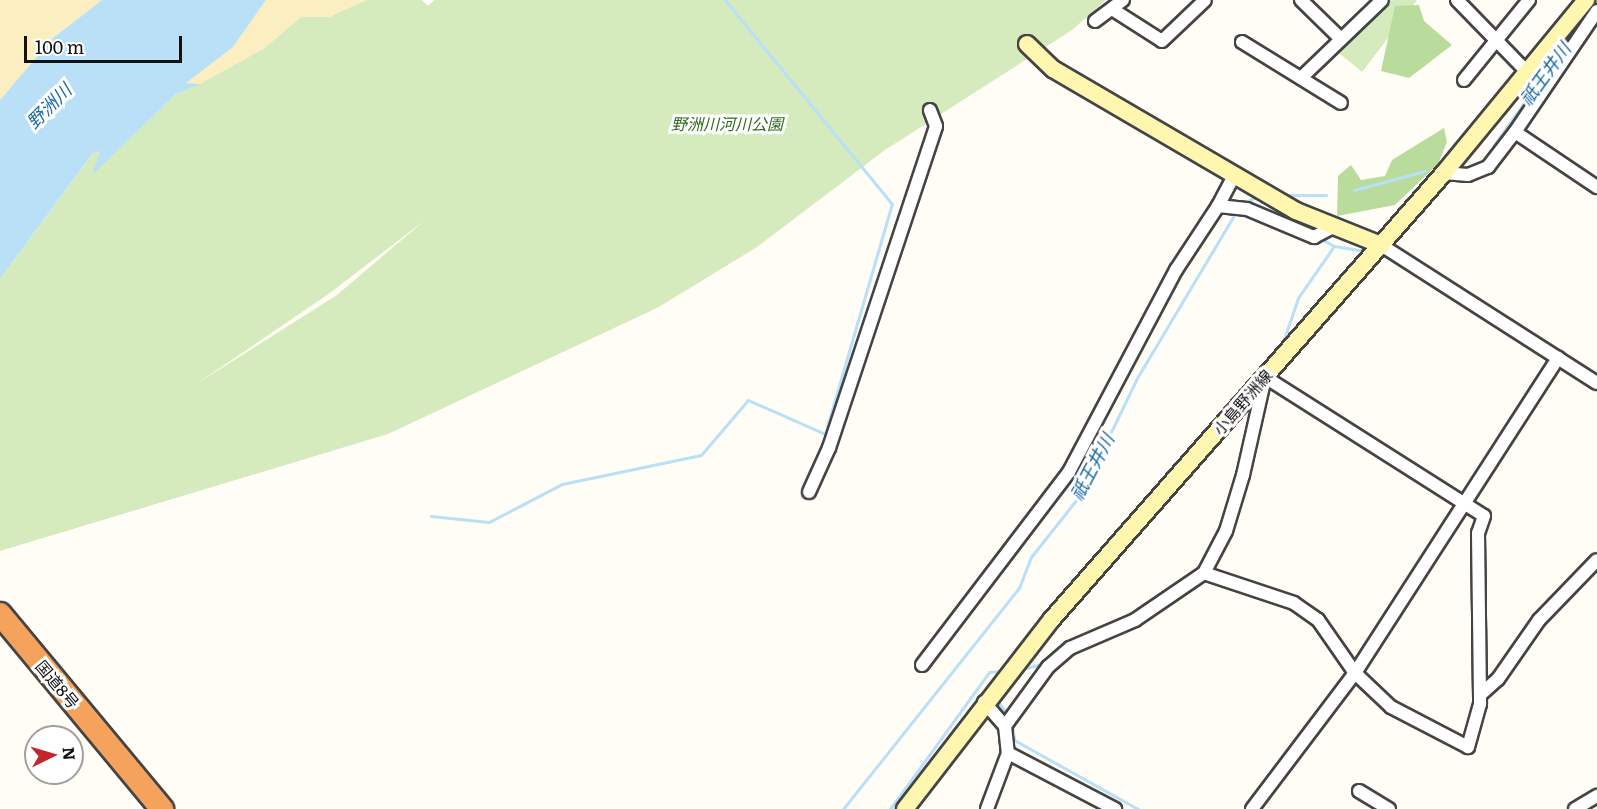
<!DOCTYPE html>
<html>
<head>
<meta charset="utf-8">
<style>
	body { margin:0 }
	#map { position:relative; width:1597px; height:809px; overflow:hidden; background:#fffdf5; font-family:Literata,"Noto Sans JP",serif }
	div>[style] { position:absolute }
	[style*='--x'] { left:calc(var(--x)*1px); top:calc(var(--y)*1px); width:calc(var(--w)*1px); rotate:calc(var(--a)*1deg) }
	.green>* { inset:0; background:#d5ebbd }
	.forest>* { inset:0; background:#b9dc9c }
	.sand>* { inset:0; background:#fbeec1 }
	.water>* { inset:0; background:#b9e0f7 }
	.stream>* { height:3px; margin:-1.5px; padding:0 1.5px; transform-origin:1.5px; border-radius:1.5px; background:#b9e0f7 }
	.roads { filter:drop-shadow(2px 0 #444) drop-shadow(-2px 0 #444) drop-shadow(0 2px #444) drop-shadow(0 -2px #444) }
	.street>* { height:12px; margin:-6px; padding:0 6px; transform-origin:6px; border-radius:6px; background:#fff }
	.secondary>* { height:16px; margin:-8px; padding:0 8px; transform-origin:8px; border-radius:8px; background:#fff6b0 }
	.highway>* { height:22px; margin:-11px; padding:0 11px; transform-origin:11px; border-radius:11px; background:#f5a25d }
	span { translate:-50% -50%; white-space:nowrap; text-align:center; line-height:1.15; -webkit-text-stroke:6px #fff; paint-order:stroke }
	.park-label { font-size:16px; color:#2f6b1f; font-style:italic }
	.street-label { font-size:16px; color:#111 }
	.water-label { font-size:18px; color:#1768a6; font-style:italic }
	.north { position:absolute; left:24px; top:725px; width:60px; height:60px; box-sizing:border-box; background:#fff; border:2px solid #a0a0a0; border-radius:50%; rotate:85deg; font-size:16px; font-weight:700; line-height:24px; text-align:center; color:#111 }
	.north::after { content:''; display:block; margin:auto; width:21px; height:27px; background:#c4262e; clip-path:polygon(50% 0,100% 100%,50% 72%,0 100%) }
	.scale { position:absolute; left:24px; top:36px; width:158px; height:27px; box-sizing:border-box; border:3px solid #111; border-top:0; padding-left:8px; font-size:18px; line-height:21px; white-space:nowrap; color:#111; -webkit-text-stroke:4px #fff; paint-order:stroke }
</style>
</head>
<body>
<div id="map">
	<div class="green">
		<div style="clip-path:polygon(evenodd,366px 0,422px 0,428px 6px,434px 0,1106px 0,1072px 30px,885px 150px,757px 247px,659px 307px,388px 434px,0 551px,0 279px,94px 152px,100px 151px,94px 172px,176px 94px,263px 49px,301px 17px,329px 17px,366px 0,425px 220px,337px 295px,195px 385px,330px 293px,425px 220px)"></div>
		<div style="clip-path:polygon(1382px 0,1417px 0,1362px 72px,1334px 49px)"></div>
	</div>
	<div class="forest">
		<div style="clip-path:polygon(1419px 5px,1424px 21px,1452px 45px,1409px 78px,1381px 71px,1395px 6px)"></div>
		<div style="clip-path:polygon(1444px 128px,1447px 142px,1438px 164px,1395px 205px,1337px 216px,1338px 176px,1351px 165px,1361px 180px,1385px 176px,1392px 160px)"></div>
	</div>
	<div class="sand">
		<div style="clip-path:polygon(0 0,102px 0,53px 38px,0 100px)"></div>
		<div style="clip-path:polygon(266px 0,366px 0,329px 17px,301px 17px,263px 49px,200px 84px,185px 83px,233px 47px)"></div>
	</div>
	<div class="water">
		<div style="clip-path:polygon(102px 0,266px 0,233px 47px,186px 83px,200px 84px,176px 94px,92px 175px,100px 151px,93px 153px,0 279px,0 100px,53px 38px)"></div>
	</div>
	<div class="stream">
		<div style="--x:1493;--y:146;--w:178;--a:-54.4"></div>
		<div style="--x:1354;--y:190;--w:73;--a:-15"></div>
		<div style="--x:1283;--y:195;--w:43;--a:0"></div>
		<div style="--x:1241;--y:204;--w:19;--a:-25"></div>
		<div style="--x:1320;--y:238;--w:16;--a:30"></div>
		<div style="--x:1282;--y:345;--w:50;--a:-71.2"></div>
		<div style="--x:1298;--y:298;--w:63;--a:-55.3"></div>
		<div style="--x:1334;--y:246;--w:33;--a:9"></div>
		<div style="--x:1578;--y:378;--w:22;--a:32"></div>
		<div style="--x:1251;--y:464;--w:57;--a:-76.7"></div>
		<div style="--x:431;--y:516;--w:58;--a:5.9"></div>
		<div style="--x:489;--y:522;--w:82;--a:-27.5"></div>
		<div style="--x:562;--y:484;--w:142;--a:-11.8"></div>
		<div style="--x:701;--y:455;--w:72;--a:-49.5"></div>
		<div style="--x:748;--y:400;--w:84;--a:23.8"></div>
		<div style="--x:825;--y:434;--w:240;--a:-73.8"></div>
		<div style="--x:892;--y:204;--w:264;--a:-129.3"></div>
		<div style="--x:1019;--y:670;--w:27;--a:-15"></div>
		<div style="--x:997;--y:701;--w:17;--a:50"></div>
		<div style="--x:1012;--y:723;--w:17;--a:83"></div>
		<div style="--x:1014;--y:740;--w:142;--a:29.1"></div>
		<div style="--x:843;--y:809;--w:283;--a:-51.5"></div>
		<div style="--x:1019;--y:588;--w:33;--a:-69"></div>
		<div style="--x:1031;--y:557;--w:80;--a:-51.6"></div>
		<div style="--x:1081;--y:494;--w:129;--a:-64.2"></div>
		<div style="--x:1137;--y:378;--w:193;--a:-59.2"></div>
		<div style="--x:890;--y:809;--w:169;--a:-54.1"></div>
		<div style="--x:989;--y:672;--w:15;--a:-4"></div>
	</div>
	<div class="roads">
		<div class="street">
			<div style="--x:1301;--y:0;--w:56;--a:44.3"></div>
			<div style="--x:1457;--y:0;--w:100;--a:45.8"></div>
			<div style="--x:1112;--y:9;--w:59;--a:32.6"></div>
			<div style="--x:1162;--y:41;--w:59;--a:-43.6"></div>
			<div style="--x:1095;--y:21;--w:35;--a:-37"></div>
			<div style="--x:1242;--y:42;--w:116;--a:31.6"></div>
			<div style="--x:1301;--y:78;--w:112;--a:-43.9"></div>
			<div style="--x:1464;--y:80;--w:103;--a:-50.9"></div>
			<div style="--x:1515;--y:132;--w:146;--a:-55.9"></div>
			<div style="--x:1444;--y:173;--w:24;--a:5"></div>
			<div style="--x:1468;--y:175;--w:22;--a:-22"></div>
			<div style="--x:1488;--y:167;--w:44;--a:-52.4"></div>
			<div style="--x:1515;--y:132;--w:99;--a:33.9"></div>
			<div style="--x:1218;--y:206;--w:34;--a:-62"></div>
			<div style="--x:1381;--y:245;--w:256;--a:32.6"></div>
			<div style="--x:1265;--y:377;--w:259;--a:32.4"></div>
			<div style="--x:1484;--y:516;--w:18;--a:109"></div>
			<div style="--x:1478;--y:533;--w:171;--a:89.3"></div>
			<div style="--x:1480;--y:704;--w:45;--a:105.6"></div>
			<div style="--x:1468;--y:747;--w:87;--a:-152.5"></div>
			<div style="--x:1391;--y:707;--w:50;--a:-136.6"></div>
			<div style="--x:1355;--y:673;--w:65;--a:-124.9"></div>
			<div style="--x:1318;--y:620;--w:29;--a:-145"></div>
			<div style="--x:1294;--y:603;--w:95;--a:-161.6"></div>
			<div style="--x:1204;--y:573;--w:47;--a:-62.4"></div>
			<div style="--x:1226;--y:531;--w:59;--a:-73.1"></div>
			<div style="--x:1243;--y:475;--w:100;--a:-77.3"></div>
			<div style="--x:809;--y:492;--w:48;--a:-65.6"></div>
			<div style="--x:829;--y:448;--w:339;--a:-71.6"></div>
			<div style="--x:936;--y:126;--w:17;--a:-111"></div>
			<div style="--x:922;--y:665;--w:243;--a:-52.7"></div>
			<div style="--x:1069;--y:472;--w:229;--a:-62.1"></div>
			<div style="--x:1176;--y:270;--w:77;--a:-56.7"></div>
			<div style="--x:1218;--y:206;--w:29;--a:6"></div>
			<div style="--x:1247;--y:209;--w:73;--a:22.7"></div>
			<div style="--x:1314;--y:237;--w:19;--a:-28"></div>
			<div style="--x:1480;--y:695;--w:24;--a:-42"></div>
			<div style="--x:1498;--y:679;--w:72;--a:-55.2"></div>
			<div style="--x:1539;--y:620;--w:83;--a:-46"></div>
			<div style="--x:984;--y:702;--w:32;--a:49"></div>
			<div style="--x:1005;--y:726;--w:27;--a:84"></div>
			<div style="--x:1008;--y:753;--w:60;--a:110.6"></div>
			<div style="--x:1005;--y:726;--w:73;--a:-53.9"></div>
			<div style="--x:1048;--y:667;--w:29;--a:-41"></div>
			<div style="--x:1070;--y:648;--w:71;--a:-23.3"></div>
			<div style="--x:1135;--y:620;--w:83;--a:-34.3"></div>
			<div style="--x:1008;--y:753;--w:121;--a:27.6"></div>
			<div style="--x:1359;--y:791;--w:35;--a:31"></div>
			<div style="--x:1252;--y:809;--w:171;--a:-52.9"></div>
			<div style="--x:1355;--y:673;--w:375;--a:-57.2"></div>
			<div style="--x:1575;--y:809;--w:26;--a:-31"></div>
		</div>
		<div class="secondary">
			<div style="--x:1027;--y:44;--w:36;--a:44"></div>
			<div style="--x:1053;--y:69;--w:281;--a:30.3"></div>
			<div style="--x:1296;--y:211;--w:92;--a:21.8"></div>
			<div style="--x:905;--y:809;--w:240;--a:-52.3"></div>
			<div style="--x:1052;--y:619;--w:594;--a:-48.69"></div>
			<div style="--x:1444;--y:173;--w:224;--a:-50.6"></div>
		</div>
		<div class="highway">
			<div style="--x:0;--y:614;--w:254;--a:50.3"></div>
		</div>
	</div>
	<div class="park-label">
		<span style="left:727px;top:123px">野洲川河川公園</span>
	</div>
	<div class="street-label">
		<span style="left:1242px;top:402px;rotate:-49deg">小島野洲線</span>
		<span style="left:58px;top:684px;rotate:50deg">国道8号</span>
	</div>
	<div class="water-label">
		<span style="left:1545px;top:74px;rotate:-54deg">祇王井川</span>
		<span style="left:49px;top:106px;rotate:-45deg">野洲川</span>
		<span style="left:1092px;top:467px;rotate:-62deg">祇王井川</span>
	</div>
	<div class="north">N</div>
	<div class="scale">100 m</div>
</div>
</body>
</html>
